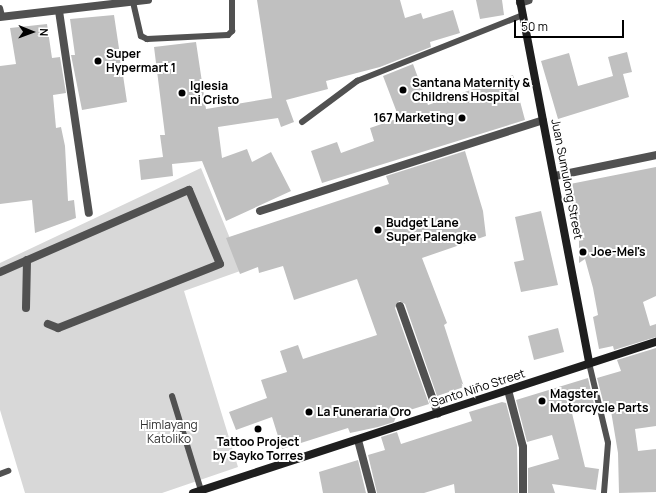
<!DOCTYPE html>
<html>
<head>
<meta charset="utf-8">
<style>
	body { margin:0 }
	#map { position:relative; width:656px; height:493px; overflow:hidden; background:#fff; font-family:Manrope,sans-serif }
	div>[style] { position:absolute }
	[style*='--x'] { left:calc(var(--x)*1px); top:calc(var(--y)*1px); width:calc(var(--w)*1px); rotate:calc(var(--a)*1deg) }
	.green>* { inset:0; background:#d8d8d8 }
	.building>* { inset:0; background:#c0c0c0 }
	.service>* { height:6px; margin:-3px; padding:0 3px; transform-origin:3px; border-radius:3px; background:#515151 }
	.pedestrian>* { height:8px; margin:-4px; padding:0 4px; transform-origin:4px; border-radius:4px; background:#515151 }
	.minor>* { height:8px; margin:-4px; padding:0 4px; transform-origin:4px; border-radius:4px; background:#515151 }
	.tertiary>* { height:8px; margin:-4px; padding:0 4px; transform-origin:4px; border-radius:4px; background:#515151 }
	.secondary>* { height:8px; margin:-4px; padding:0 4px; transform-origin:4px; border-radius:4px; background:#1e1e1e }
	.dots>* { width:11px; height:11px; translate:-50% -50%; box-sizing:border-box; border:2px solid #fff; border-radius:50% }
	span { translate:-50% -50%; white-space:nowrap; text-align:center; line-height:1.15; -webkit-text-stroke:4px #fff; paint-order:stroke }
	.poi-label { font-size:12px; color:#000; font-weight:700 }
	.left { translate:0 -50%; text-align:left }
	.right { translate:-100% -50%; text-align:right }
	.street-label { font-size:12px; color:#000 }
	.park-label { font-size:12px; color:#2f2f2f }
	.north { position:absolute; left:12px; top:12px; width:40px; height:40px; -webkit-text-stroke:3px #fff; paint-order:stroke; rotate:91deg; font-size:11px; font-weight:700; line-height:16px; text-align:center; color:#000 }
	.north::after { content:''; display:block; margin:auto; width:14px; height:18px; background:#000; clip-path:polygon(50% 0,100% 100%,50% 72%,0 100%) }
	.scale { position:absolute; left:514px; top:20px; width:110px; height:18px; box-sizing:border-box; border:2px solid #000; border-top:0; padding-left:5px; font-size:12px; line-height:14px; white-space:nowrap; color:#000; -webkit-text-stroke:3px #fff; paint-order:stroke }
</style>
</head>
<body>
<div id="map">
	<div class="green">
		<div style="clip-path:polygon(201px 168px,243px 270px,184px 291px,238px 467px,162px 493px,25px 493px,0 410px,0 263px)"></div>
	</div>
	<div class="building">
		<div style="clip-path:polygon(257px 0,400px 0,405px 18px,421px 13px,423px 19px,453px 10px,460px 33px,430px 42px,431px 47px,380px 67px,326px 81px,328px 89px,286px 100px,294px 122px,281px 127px,278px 118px,218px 127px,222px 158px,247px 149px,252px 162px,271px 152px,291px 191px,226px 221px,202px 161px,172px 164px,173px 176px,141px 180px,139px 160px,163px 157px,160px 135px,165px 135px,154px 47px,196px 42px,206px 109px,272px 98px)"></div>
		<div style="clip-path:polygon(476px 0,502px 0,504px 15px,480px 19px)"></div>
		<div style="clip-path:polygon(114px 15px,127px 102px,82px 110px,71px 55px,75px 55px,70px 19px)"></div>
		<div style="clip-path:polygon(47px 24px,52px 58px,60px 57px,66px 93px,53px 95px,56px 128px,61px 127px,65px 146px,68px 201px,74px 200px,76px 218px,35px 233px,32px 200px,0 204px,0 66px,16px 64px,10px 28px)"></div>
		<div style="clip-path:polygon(627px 52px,632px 72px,623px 74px,629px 97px,558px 119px,541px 61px,569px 53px,578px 86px,613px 76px,608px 57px)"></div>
		<div style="clip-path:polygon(413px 64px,428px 105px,513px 75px,525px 120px,322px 183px,311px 151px,337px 142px,341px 153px,374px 141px,370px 128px,399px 118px,383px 76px)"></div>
		<div style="clip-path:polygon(465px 151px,483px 211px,486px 236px,422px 258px,447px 323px,444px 325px,464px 387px,437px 396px,405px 304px,399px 301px,395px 308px,429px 404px,397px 414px,394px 422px,378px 427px,350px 433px,348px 428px,282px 449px,272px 417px,236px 430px,229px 412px,267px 398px,261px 380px,287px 372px,280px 351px,298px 345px,303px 359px,377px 335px,357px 279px,294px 300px,283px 266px,259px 273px,258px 267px,240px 274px,226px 238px,389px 184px,386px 176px)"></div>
		<div style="clip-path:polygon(656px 167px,656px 296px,643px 302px,650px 326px,656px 324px,656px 337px,614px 350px,613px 346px,599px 349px,593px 317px,598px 315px,593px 288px,585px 259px,579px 263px,579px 241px,565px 185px)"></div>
		<div style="clip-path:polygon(541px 211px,558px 285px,521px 292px,514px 262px,524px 260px,515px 217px)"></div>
		<div style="clip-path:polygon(558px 328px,564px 352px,534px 360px,528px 336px)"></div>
		<div style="clip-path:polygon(656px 348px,656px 426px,635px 429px,638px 451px,656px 449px,656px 492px,619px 493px,618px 453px,611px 411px,608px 411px,603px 401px,597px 378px,621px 371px,617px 360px)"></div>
		<div style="clip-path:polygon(588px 378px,594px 404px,571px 409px,585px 467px,599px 469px,596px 490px,552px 484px,555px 493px,528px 493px,528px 468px,559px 459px,552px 435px,527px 442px,516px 400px)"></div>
		<div style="clip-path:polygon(502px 402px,506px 403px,517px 445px,518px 493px,455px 493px,454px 484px,424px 493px,377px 493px,368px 455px,385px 450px,381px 437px,397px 432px,401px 444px,472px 421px,469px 412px)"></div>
		<div style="clip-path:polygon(358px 460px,366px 493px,323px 493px,319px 472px)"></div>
	</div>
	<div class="service">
		<div style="--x:133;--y:2;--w:35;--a:77"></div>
		<div style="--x:141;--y:36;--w:7;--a:27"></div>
		<div style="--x:147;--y:39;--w:81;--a:-2.8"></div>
		<div style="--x:228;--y:35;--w:6;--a:-45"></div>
		<div style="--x:232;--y:31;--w:31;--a:-90"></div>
		<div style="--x:0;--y:8;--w:8;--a:76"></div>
		<div style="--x:302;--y:122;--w:69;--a:-36.7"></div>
		<div style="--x:357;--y:81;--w:179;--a:-21.7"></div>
		<div style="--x:589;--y:363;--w:82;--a:76.6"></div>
		<div style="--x:608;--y:443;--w:50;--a:94.6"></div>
		<div style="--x:172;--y:396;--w:98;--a:72.9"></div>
		<div style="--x:0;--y:474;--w:9;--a:-21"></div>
	</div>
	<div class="pedestrian">
		<div style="--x:0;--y:272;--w:206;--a:-23.5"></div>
		<div style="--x:189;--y:190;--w:80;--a:67.3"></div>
		<div style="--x:220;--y:264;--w:174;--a:158.4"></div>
		<div style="--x:58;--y:328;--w:11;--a:-158"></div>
		<div style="--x:26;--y:308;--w:48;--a:-88.8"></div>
	</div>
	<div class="minor">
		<div style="--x:520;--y:3;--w:9;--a:-18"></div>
		<div style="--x:59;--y:11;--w:204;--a:81.6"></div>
		<div style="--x:0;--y:17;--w:149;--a:-6.6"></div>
		<div style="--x:260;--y:211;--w:297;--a:-17.8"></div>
		<div style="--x:400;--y:306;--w:114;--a:70.6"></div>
		<div style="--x:508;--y:390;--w:59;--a:75.3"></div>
		<div style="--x:523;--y:447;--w:46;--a:90"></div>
		<div style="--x:358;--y:440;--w:55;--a:75.2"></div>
	</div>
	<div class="tertiary">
		<div style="--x:555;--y:176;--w:103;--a:-11.7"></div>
	</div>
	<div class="secondary">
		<div style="--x:520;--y:0;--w:369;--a:79.2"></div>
		<div style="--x:193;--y:493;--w:487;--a:-18.1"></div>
	</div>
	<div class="dots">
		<div style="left:98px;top:61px;background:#000"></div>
		<div style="left:403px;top:90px;background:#000"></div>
		<div style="left:182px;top:93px;background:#000"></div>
		<div style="left:462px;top:118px;background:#000"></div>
		<div style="left:378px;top:230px;background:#000"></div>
		<div style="left:583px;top:252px;background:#000"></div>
		<div style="left:542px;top:401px;background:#000"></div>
		<div style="left:309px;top:412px;background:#000"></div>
		<div style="left:258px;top:429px;background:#000"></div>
	</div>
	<div class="poi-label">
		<span class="left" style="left:106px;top:61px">Super<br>Hypermart 1</span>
		<span class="left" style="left:412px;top:90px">Santana Maternity &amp;<br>Childrens Hospital</span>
		<span class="left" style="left:190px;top:93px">Iglesia<br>ni Cristo</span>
		<span class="right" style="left:454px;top:118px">167 Marketing</span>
		<span class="left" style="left:386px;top:230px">Budget Lane<br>Super Palengke</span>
		<span class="left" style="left:591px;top:252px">Joe-Mel's</span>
		<span class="left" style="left:550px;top:401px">Magster<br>Motorcycle Parts</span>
		<span class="left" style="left:317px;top:412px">La Funeraria Oro</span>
		<span style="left:258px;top:449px">Tattoo Project<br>by Sayko Torres</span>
	</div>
	<div class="street-label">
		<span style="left:567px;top:179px;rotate:79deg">Juan Sumulong Street</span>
		<span style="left:478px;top:388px;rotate:-18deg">Santo Niño Street</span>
	</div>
	<div class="park-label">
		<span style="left:169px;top:432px">Himlayang<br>Katoliko</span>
	</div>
	<div class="north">N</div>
	<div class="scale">50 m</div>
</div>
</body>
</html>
